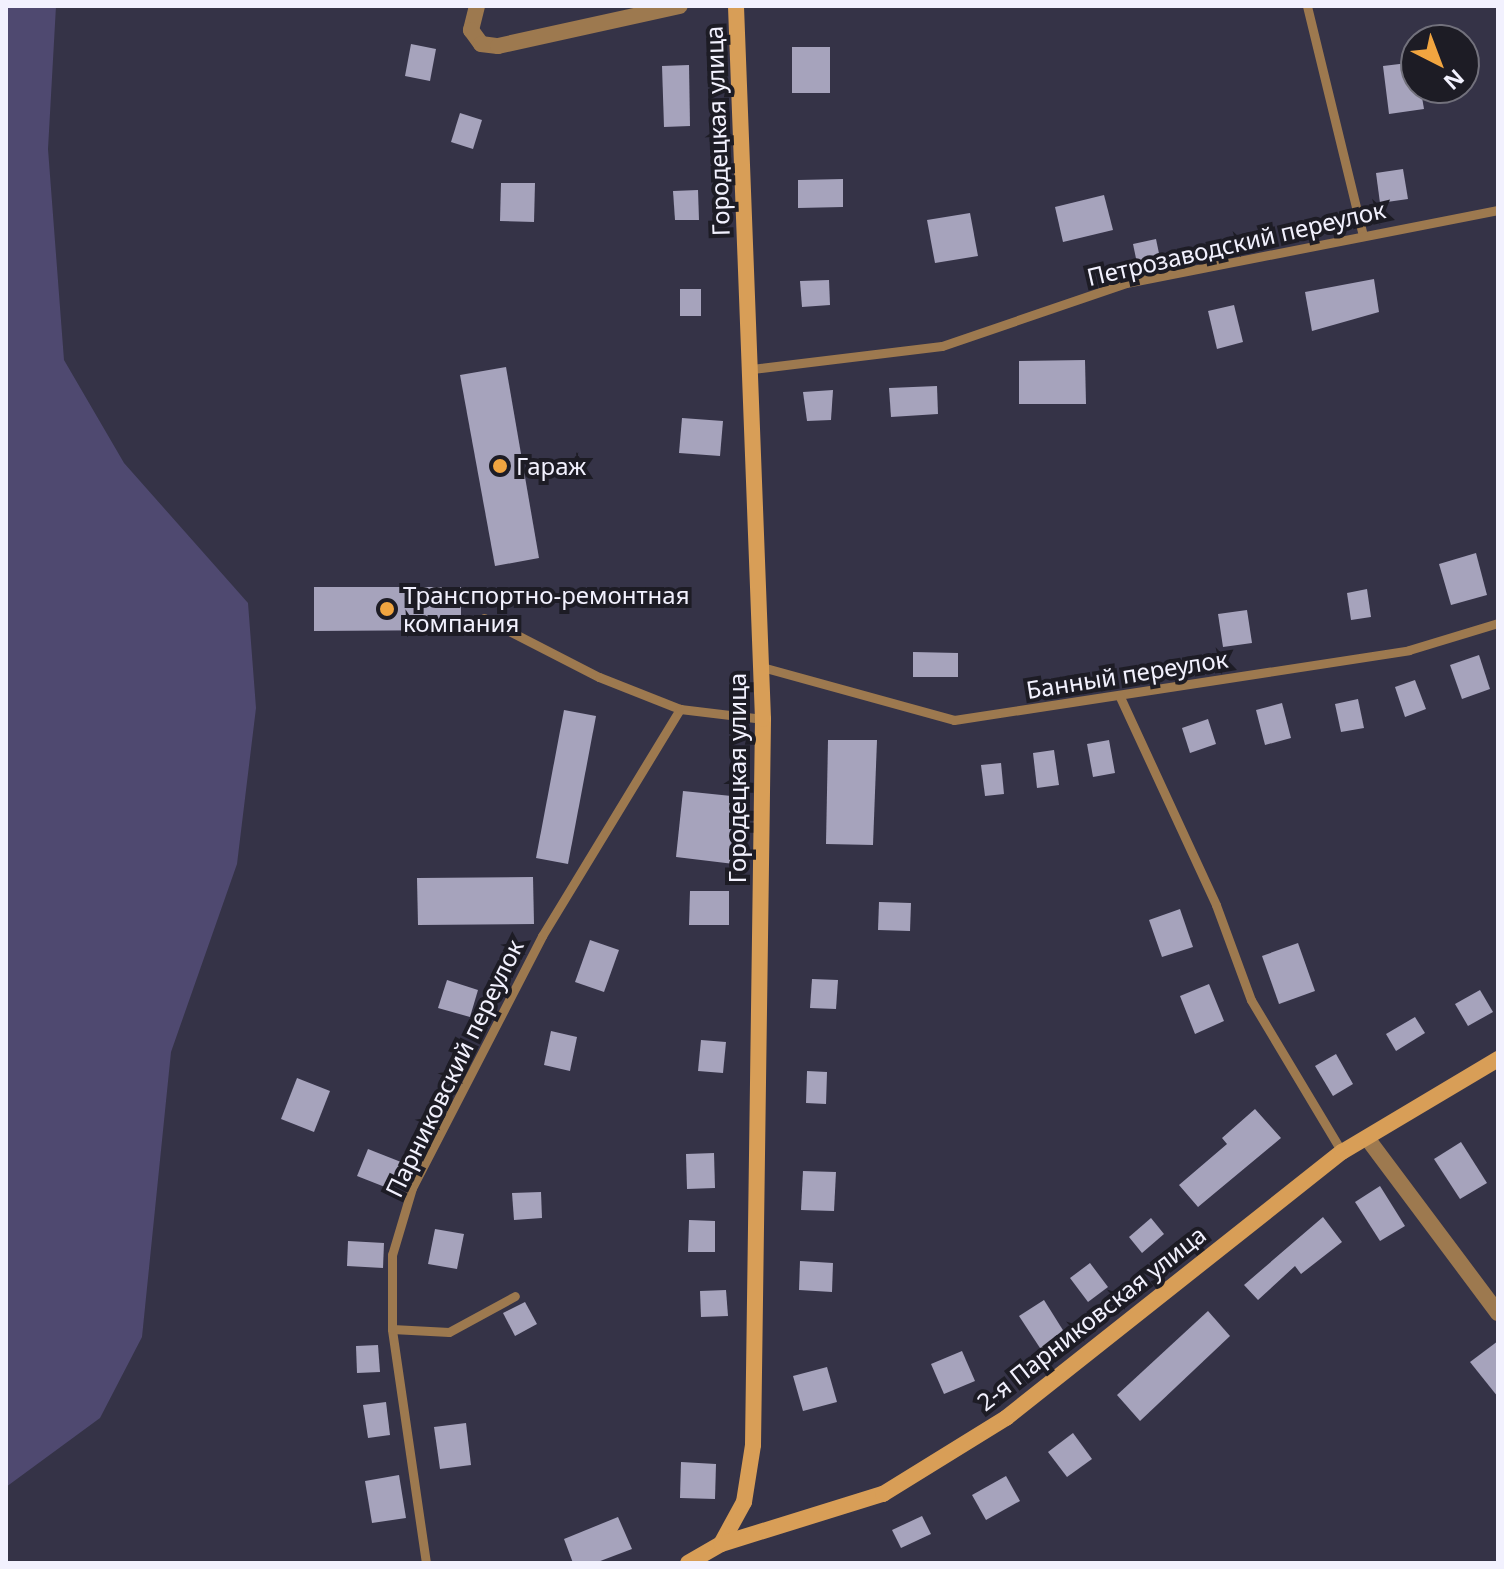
<!DOCTYPE html>
<meta charset="utf-8">
<style>
body{margin:0}
#map{position:relative;width:1504px;height:1569px;overflow:hidden;background:#353347;font-family:"Noto Sans",sans-serif}
div>[style]{position:absolute}
.green>*{inset:0;background:#4f4970}
.building>*{inset:0;background:#a6a3bc}
.lane>*{height:9px;margin:-4.5px;padding:0 4.5px;transform-origin:4.5px;border-radius:4.5px;background:#9d794f}
.street>*{height:16px;margin:-8px;padding:0 8px;transform-origin:8px;border-radius:8px;background:#9d794f}
.secondary>*{height:16px;margin:-8px;padding:0 8px;transform-origin:8px;border-radius:8px;background:#d89e57}
.dots>*{width:22px;height:22px;translate:-50% -50%;box-sizing:border-box;border:4px solid #1d1c25;border-radius:50%}
span{translate:-50% -50%;white-space:nowrap;text-align:center;line-height:1.15;-webkit-text-stroke:8px #1d1c25;paint-order:stroke}
.street-label{font-size:24px;color:#f2f1fe}
.poi-label{font-size:24px;color:#f2f1fe}
.left{translate:0 -50%;text-align:left}
.frame{position:absolute;inset:0;border:8px solid #f2f1fe;pointer-events:none}
.north{position:absolute;left:1400px;top:24px;width:80px;height:80px;box-sizing:border-box;background:#1d1c25;border:2px solid #72717c;border-radius:50%;rotate:138deg;font-size:22px;font-weight:700;line-height:32px;text-align:center;color:#f2f1fe}
.north::after{content:'';display:block;margin:auto;width:28px;height:36px;background:#f1a540;clip-path:polygon(50% 0,100% 100%,50% 72%,0 100%)}
</style>
<div id="map">
<div class="green">
<i style="clip-path:polygon(6px 6px,56px 6px,48px 149px,64px 360px,124px 463px,248px 603px,256px 708px,237px 864px,171px 1052px,142px 1337px,100px 1418px,6px 1487px)"></i>
</div>
<div class="building">
<i style="clip-path:polygon(411px 44px,436px 49px,430px 81px,405px 76px)"></i>
<i style="clip-path:polygon(792px 47px,830px 47px,830px 93px,792px 93px)"></i>
<i style="clip-path:polygon(1416px 62px,1424px 109px,1389px 114px,1383px 66px)"></i>
<i style="clip-path:polygon(689px 65px,690px 126px,664px 127px,662px 66px)"></i>
<i style="clip-path:polygon(460px 113px,482px 120px,473px 149px,451px 142px)"></i>
<i style="clip-path:polygon(1403px 169px,1408px 199px,1380px 203px,1376px 173px)"></i>
<i style="clip-path:polygon(843px 179px,843px 207px,798px 208px,798px 180px)"></i>
<i style="clip-path:polygon(501px 183px,535px 183px,534px 222px,500px 221px)"></i>
<i style="clip-path:polygon(698px 190px,699px 220px,675px 220px,673px 191px)"></i>
<i style="clip-path:polygon(1104px 195px,1113px 230px,1063px 242px,1055px 207px)"></i>
<i style="clip-path:polygon(970px 213px,978px 256px,935px 263px,927px 220px)"></i>
<i style="clip-path:polygon(1156px 239px,1161px 263px,1138px 268px,1133px 244px)"></i>
<i style="clip-path:polygon(1374px 279px,1379px 312px,1312px 331px,1305px 292px)"></i>
<i style="clip-path:polygon(829px 280px,830px 305px,802px 307px,800px 281px)"></i>
<i style="clip-path:polygon(680px 289px,701px 289px,701px 316px,680px 316px)"></i>
<i style="clip-path:polygon(1234px 305px,1243px 342px,1217px 349px,1208px 311px)"></i>
<i style="clip-path:polygon(1085px 360px,1086px 404px,1019px 404px,1019px 361px)"></i>
<i style="clip-path:polygon(506px 367px,539px 558px,495px 566px,460px 375px)"></i>
<i style="clip-path:polygon(937px 386px,938px 414px,891px 417px,889px 388px)"></i>
<i style="clip-path:polygon(833px 390px,831px 420px,807px 421px,803px 392px)"></i>
<i style="clip-path:polygon(682px 418px,723px 421px,720px 456px,679px 453px)"></i>
<i style="clip-path:polygon(1476px 553px,1487px 595px,1451px 605px,1439px 564px)"></i>
<i style="clip-path:polygon(314px 587px,461px 587px,461px 630px,314px 631px)"></i>
<i style="clip-path:polygon(1367px 589px,1371px 617px,1351px 620px,1347px 593px)"></i>
<i style="clip-path:polygon(1247px 610px,1252px 643px,1223px 647px,1218px 614px)"></i>
<i style="clip-path:polygon(913px 652px,958px 653px,958px 677px,913px 677px)"></i>
<i style="clip-path:polygon(1479px 655px,1490px 689px,1462px 699px,1450px 665px)"></i>
<i style="clip-path:polygon(1415px 680px,1426px 709px,1405px 717px,1395px 687px)"></i>
<i style="clip-path:polygon(1358px 699px,1364px 728px,1341px 732px,1335px 704px)"></i>
<i style="clip-path:polygon(1282px 703px,1291px 738px,1265px 745px,1256px 710px)"></i>
<i style="clip-path:polygon(564px 710px,596px 716px,568px 864px,536px 858px)"></i>
<i style="clip-path:polygon(1208px 719px,1216px 744px,1190px 753px,1182px 728px)"></i>
<i style="clip-path:polygon(828px 740px,877px 740px,873px 845px,826px 844px)"></i>
<i style="clip-path:polygon(1109px 740px,1115px 773px,1093px 777px,1087px 744px)"></i>
<i style="clip-path:polygon(1054px 750px,1059px 785px,1037px 788px,1033px 753px)"></i>
<i style="clip-path:polygon(1001px 763px,1004px 794px,985px 796px,981px 765px)"></i>
<i style="clip-path:polygon(683px 791px,741px 797px,734px 864px,676px 857px)"></i>
<i style="clip-path:polygon(533px 877px,534px 924px,418px 925px,417px 878px)"></i>
<i style="clip-path:polygon(690px 891px,729px 891px,729px 925px,689px 925px)"></i>
<i style="clip-path:polygon(879px 902px,911px 903px,910px 931px,878px 930px)"></i>
<i style="clip-path:polygon(1180px 909px,1193px 947px,1162px 957px,1149px 920px)"></i>
<i style="clip-path:polygon(590px 940px,619px 950px,604px 992px,575px 982px)"></i>
<i style="clip-path:polygon(1298px 943px,1315px 991px,1279px 1004px,1262px 956px)"></i>
<i style="clip-path:polygon(812px 979px,838px 980px,836px 1009px,810px 1008px)"></i>
<i style="clip-path:polygon(447px 980px,478px 990px,470px 1017px,438px 1008px)"></i>
<i style="clip-path:polygon(1209px 984px,1224px 1021px,1195px 1034px,1180px 996px)"></i>
<i style="clip-path:polygon(1480px 990px,1493px 1012px,1468px 1026px,1455px 1004px)"></i>
<i style="clip-path:polygon(1415px 1017px,1425px 1033px,1396px 1051px,1386px 1034px)"></i>
<i style="clip-path:polygon(551px 1031px,577px 1037px,570px 1071px,544px 1065px)"></i>
<i style="clip-path:polygon(701px 1040px,726px 1042px,723px 1073px,698px 1071px)"></i>
<i style="clip-path:polygon(1336px 1054px,1353px 1084px,1333px 1096px,1315px 1066px)"></i>
<i style="clip-path:polygon(807px 1071px,827px 1072px,826px 1104px,806px 1103px)"></i>
<i style="clip-path:polygon(297px 1078px,330px 1091px,314px 1132px,281px 1119px)"></i>
<i style="clip-path:polygon(1255px 1109px,1281px 1138px,1198px 1207px,1179px 1185px,1227px 1144px,1222px 1138px)"></i>
<i style="clip-path:polygon(1461px 1142px,1487px 1183px,1460px 1199px,1434px 1159px)"></i>
<i style="clip-path:polygon(368px 1149px,401px 1162px,390px 1189px,357px 1176px)"></i>
<i style="clip-path:polygon(714px 1153px,715px 1188px,687px 1189px,686px 1154px)"></i>
<i style="clip-path:polygon(803px 1171px,836px 1172px,834px 1211px,801px 1210px)"></i>
<i style="clip-path:polygon(1380px 1186px,1405px 1226px,1380px 1241px,1355px 1202px)"></i>
<i style="clip-path:polygon(541px 1192px,542px 1218px,514px 1220px,512px 1193px)"></i>
<i style="clip-path:polygon(1323px 1217px,1342px 1242px,1301px 1274px,1295px 1266px,1258px 1300px,1244px 1285px)"></i>
<i style="clip-path:polygon(1151px 1218px,1164px 1234px,1142px 1253px,1129px 1237px)"></i>
<i style="clip-path:polygon(689px 1220px,715px 1221px,715px 1252px,688px 1252px)"></i>
<i style="clip-path:polygon(435px 1229px,464px 1234px,457px 1269px,428px 1264px)"></i>
<i style="clip-path:polygon(348px 1241px,384px 1243px,383px 1268px,347px 1266px)"></i>
<i style="clip-path:polygon(800px 1261px,833px 1263px,832px 1292px,799px 1290px)"></i>
<i style="clip-path:polygon(1090px 1263px,1108px 1287px,1088px 1302px,1070px 1278px)"></i>
<i style="clip-path:polygon(726px 1290px,728px 1316px,701px 1317px,700px 1291px)"></i>
<i style="clip-path:polygon(1044px 1300px,1066px 1335px,1042px 1351px,1019px 1316px)"></i>
<i style="clip-path:polygon(525px 1302px,537px 1324px,515px 1336px,503px 1313px)"></i>
<i style="clip-path:polygon(1208px 1311px,1230px 1336px,1140px 1421px,1117px 1395px)"></i>
<i style="clip-path:polygon(1498px 1341px,1498px 1397px,1470px 1362px)"></i>
<i style="clip-path:polygon(378px 1345px,380px 1372px,357px 1373px,356px 1346px)"></i>
<i style="clip-path:polygon(962px 1351px,975px 1381px,944px 1394px,931px 1364px)"></i>
<i style="clip-path:polygon(827px 1367px,837px 1402px,803px 1411px,793px 1376px)"></i>
<i style="clip-path:polygon(386px 1402px,390px 1435px,368px 1438px,363px 1405px)"></i>
<i style="clip-path:polygon(466px 1423px,471px 1465px,440px 1469px,434px 1427px)"></i>
<i style="clip-path:polygon(1073px 1433px,1092px 1459px,1067px 1477px,1048px 1452px)"></i>
<i style="clip-path:polygon(681px 1462px,716px 1464px,715px 1499px,680px 1498px)"></i>
<i style="clip-path:polygon(399px 1475px,406px 1518px,372px 1523px,365px 1481px)"></i>
<i style="clip-path:polygon(1006px 1476px,1020px 1501px,986px 1520px,972px 1495px)"></i>
<i style="clip-path:polygon(922px 1516px,931px 1534px,901px 1548px,892px 1530px)"></i>
<i style="clip-path:polygon(618px 1517px,632px 1549px,595px 1563px,573px 1563px,564px 1539px)"></i>
</div>
<div class="lane">
<i style="left:1307px;top:6px;width:233px;rotate:76.3deg"></i>
<i style="left:752px;top:369px;width:191px;rotate:-6.9deg"></i>
<i style="left:942px;top:346px;width:194px;rotate:-18.9deg"></i>
<i style="left:1126px;top:283px;width:379px;rotate:-11.1deg"></i>
<i style="left:484px;top:618px;width:129px;rotate:27.2deg"></i>
<i style="left:599px;top:677px;width:87px;rotate:21.6deg"></i>
<i style="left:762px;top:667px;width:199px;rotate:15.4deg"></i>
<i style="left:954px;top:720px;width:460px;rotate:-8.7deg"></i>
<i style="left:1409px;top:650px;width:93px;rotate:-16.9deg"></i>
<i style="left:1120px;top:697px;width:229px;rotate:65.2deg"></i>
<i style="left:1216px;top:905px;width:101px;rotate:69.8deg"></i>
<i style="left:1251px;top:1000px;width:177px;rotate:59.1deg"></i>
<i style="left:392px;top:1329px;width:57px;rotate:3deg"></i>
<i style="left:449px;top:1332px;width:75px;rotate:-28.6deg"></i>
<i style="left:426px;top:1563px;width:236px;rotate:-98.3deg"></i>
<i style="left:392px;top:1329px;width:74px;rotate:-90deg"></i>
<i style="left:392px;top:1255px;width:70px;rotate:-73.4deg"></i>
<i style="left:412px;top:1188px;width:284px;rotate:-62.7deg"></i>
<i style="left:542px;top:936px;width:266px;rotate:-58.7deg"></i>
<i style="left:680px;top:709px;width:84px;rotate:6.9deg"></i>
</div>
<div class="street">
<i style="left:477px;top:6px;width:25px;rotate:104deg"></i>
<i style="left:471px;top:30px;width:17px;rotate:54deg"></i>
<i style="left:481px;top:44px;width:17px;rotate:7deg"></i>
<i style="left:498px;top:46px;width:186px;rotate:-12.4deg"></i>
<i style="left:1367px;top:1138px;width:219px;rotate:53.2deg"></i>
</div>
<div class="secondary">
<i style="left:721px;top:1544px;width:48px;rotate:-61.3deg"></i>
<i style="left:744px;top:1502px;width:58px;rotate:-81deg"></i>
<i style="left:753px;top:1445px;width:726px;rotate:-89.21deg"></i>
<i style="left:763px;top:719px;width:714px;rotate:-92.17deg"></i>
<i style="left:688px;top:1563px;width:38px;rotate:-30deg"></i>
<i style="left:721px;top:1544px;width:170px;rotate:-17.2deg"></i>
<i style="left:883px;top:1494px;width:145px;rotate:-31.7deg"></i>
<i style="left:1006px;top:1418px;width:429px;rotate:-38.4deg"></i>
<i style="left:1342px;top:1152px;width:182px;rotate:-30.8deg"></i>
</div>
<div class="dots">
<i style="left:500px;top:466px;background:#f1a540"></i>
<i style="left:387px;top:609px;background:#f1a540"></i>
</div>
<div class="street-label">
<span style="left:717px;top:131px;rotate:-92deg">Городецкая улица</span>
<span style="left:1236px;top:243px;rotate:-13deg">Петрозаводский переулок</span>
<span style="left:1127px;top:674px;rotate:-9deg">Банный переулок</span>
<span style="left:737px;top:778px;rotate:-90deg">Городецкая улица</span>
<span style="left:454px;top:1068px;rotate:-64deg">Парниковский переулок</span>
<span style="left:1091px;top:1318px;rotate:-38deg">2-я Парниковская улица</span>
</div>
<div class="poi-label">
<span class="left" style="left:516px;top:466px">Гараж</span>
<span class="left" style="left:403px;top:609px">Транспортно-ремонтная<br>компания</span>
</div>
<div class="frame"></div>
<div class="north">N</div>
</div>
